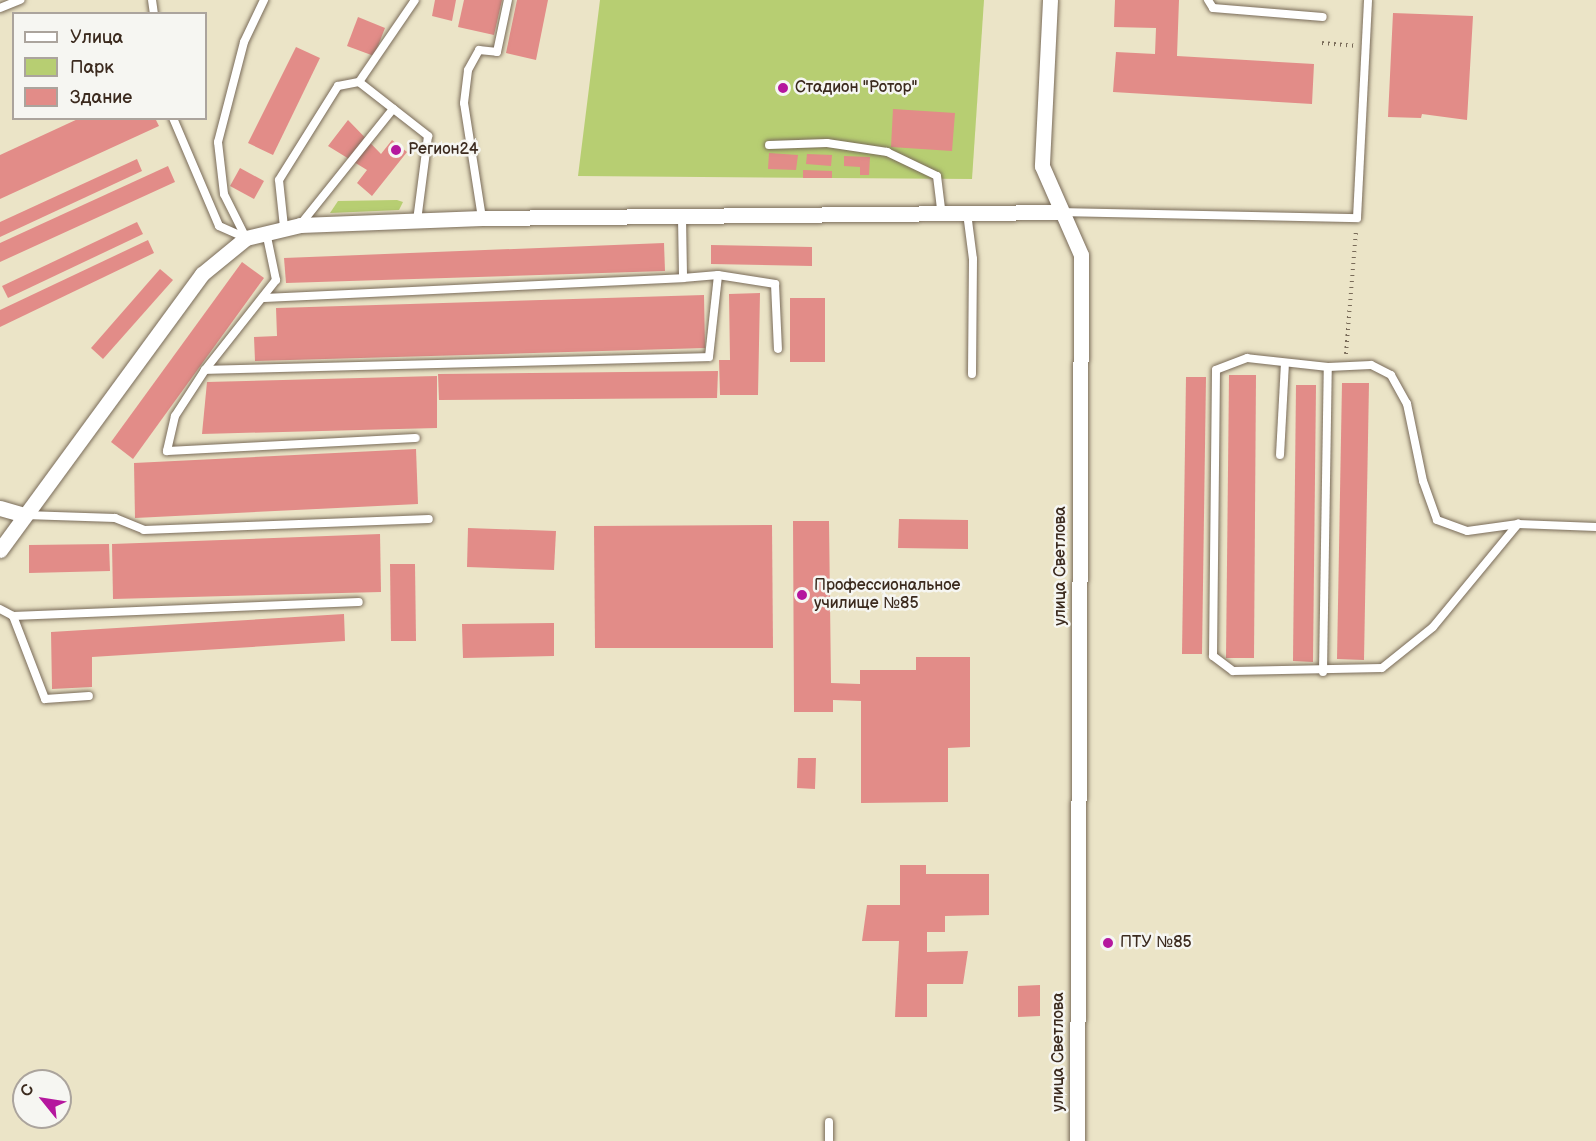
<!DOCTYPE html>
<meta charset="utf-8">
<style>
body{margin:0}
#map{position:relative;width:1596px;height:1141px;overflow:hidden;background:#ebe4c7;font-family:"Balsamiq Sans",sans-serif}
div>[style]{position:absolute}
.green>*{inset:0;background:#b7ce72}
.building>*{inset:0;background:#e28c88}
.path>*{height:4px;margin-top:-2px;transform-origin:0;background:repeating-linear-gradient(90deg,#796b59 0 1.5px,transparent 0 6px)}
.roads{filter:drop-shadow(0 0 2px #796b59) drop-shadow(0 0 2px #796b59)}
.lane>*{height:8px;margin:-4px;padding:0 4px;transform-origin:4px;border-radius:4px;background:#fff}
.street>*{height:15px;margin:-7.5px;padding:0 7.5px;transform-origin:7.5px;border-radius:7.5px;background:#fff}
.dots>*{width:16px;height:16px;translate:-50% -50%;box-sizing:border-box;border:3px solid #f6f6f2;border-radius:50%}
span{translate:-50% -50%;white-space:nowrap;text-align:center;line-height:1.15;-webkit-text-stroke:5px #f6f6f2;paint-order:stroke}
.poi-label{font-size:16px;color:#3b2a1e}
.left{translate:0 -50%;text-align:left}
.street-label{font-size:16px;color:#3b2a1e}
.legend{position:absolute;left:12px;top:12px;width:195px;height:108px;box-sizing:border-box;background:#f6f6f2;border:2px solid #aba49d;margin:0;padding:8px 10px;list-style:none;font-size:18px;color:#3b2a1e}
.legend li{display:flex;align-items:center;gap:12px;height:30px}
.legend b{width:30px;border:2px solid #aba49d}
.north{position:absolute;left:12px;top:1069px;width:60px;height:60px;box-sizing:border-box;background:#f6f6f2;border:2px solid #aba49d;border-radius:50%;rotate:300deg;font-size:16px;font-weight:700;line-height:24px;text-align:center;color:#3b2a1e}
.north::after{content:'';display:block;margin:auto;width:21px;height:27px;background:#b5179e;clip-path:polygon(50% 0,100% 100%,50% 72%,0 100%)}
</style>
<div id="map">
<div class="green">
<i style="clip-path:polygon(600px 0,984px 0,972px 179px,578px 176px)"></i>
<i style="clip-path:polygon(397px 200px,403px 202px,399px 210px,330px 213px,338px 201px)"></i>
</div>
<div class="building">
<i style="clip-path:polygon(435px 0,456px 0,452px 21px,432px 16px)"></i>
<i style="clip-path:polygon(464px 0,502px 0,494px 35px,458px 27px)"></i>
<i style="clip-path:polygon(517px 0,548px 0,536px 60px,506px 53px)"></i>
<i style="clip-path:polygon(1115px 0,1179px 0,1177px 56px,1314px 64px,1312px 104px,1113px 92px,1116px 52px,1155px 54px,1156px 28px,1114px 27px)"></i>
<i style="clip-path:polygon(1393px 13px,1473px 16px,1467px 120px,1422px 114px,1421px 118px,1388px 117px)"></i>
<i style="clip-path:polygon(358px 17px,385px 28px,374px 56px,347px 46px)"></i>
<i style="clip-path:polygon(296px 47px,320px 58px,273px 155px,248px 143px)"></i>
<i style="clip-path:polygon(893px 109px,955px 113px,952px 151px,891px 147px)"></i>
<i style="clip-path:polygon(80px 118px,155px 118px,159px 126px,0 199px,0 155px)"></i>
<i style="clip-path:polygon(348px 120px,381px 154px,392px 140px,407px 152px,372px 196px,357px 183px,367px 170px,328px 146px)"></i>
<i style="clip-path:polygon(769px 153px,798px 155px,796px 170px,768px 169px)"></i>
<i style="clip-path:polygon(807px 154px,832px 155px,831px 166px,806px 164px)"></i>
<i style="clip-path:polygon(844px 156px,870px 157px,869px 175px,860px 175px,860px 167px,844px 166px)"></i>
<i style="clip-path:polygon(137px 159px,142px 171px,0 237px,0 222px)"></i>
<i style="clip-path:polygon(168px 166px,175px 182px,0 262px,0 243px)"></i>
<i style="clip-path:polygon(240px 168px,264px 181px,254px 199px,230px 186px)"></i>
<i style="clip-path:polygon(803px 170px,832px 171px,832px 178px,803px 178px)"></i>
<i style="clip-path:polygon(137px 222px,143px 234px,8px 298px,2px 286px)"></i>
<i style="clip-path:polygon(148px 240px,154px 253px,0 327px,0 310px)"></i>
<i style="clip-path:polygon(664px 243px,665px 271px,286px 283px,284px 258px)"></i>
<i style="clip-path:polygon(711px 245px,812px 247px,812px 266px,711px 264px)"></i>
<i style="clip-path:polygon(242px 262px,264px 278px,133px 459px,111px 442px)"></i>
<i style="clip-path:polygon(160px 269px,173px 280px,103px 359px,91px 348px)"></i>
<i style="clip-path:polygon(760px 293px,758px 395px,720px 395px,719px 360px,730px 360px,729px 294px)"></i>
<i style="clip-path:polygon(704px 295px,705px 348px,255px 361px,254px 337px,277px 336px,276px 308px)"></i>
<i style="clip-path:polygon(790px 298px,825px 298px,825px 362px,790px 362px)"></i>
<i style="clip-path:polygon(718px 371px,717px 398px,439px 400px,438px 374px)"></i>
<i style="clip-path:polygon(1229px 375px,1256px 375px,1254px 658px,1226px 658px)"></i>
<i style="clip-path:polygon(437px 376px,437px 428px,202px 434px,207px 382px)"></i>
<i style="clip-path:polygon(1186px 377px,1206px 377px,1202px 654px,1182px 654px)"></i>
<i style="clip-path:polygon(1342px 383px,1369px 383px,1364px 660px,1337px 659px)"></i>
<i style="clip-path:polygon(1296px 385px,1316px 385px,1313px 662px,1293px 661px)"></i>
<i style="clip-path:polygon(416px 449px,418px 504px,135px 518px,134px 463px)"></i>
<i style="clip-path:polygon(899px 519px,968px 520px,968px 549px,898px 548px)"></i>
<i style="clip-path:polygon(793px 521px,829px 521px,831px 683px,860px 684px,860px 670px,916px 670px,916px 657px,970px 657px,970px 747px,948px 748px,948px 802px,861px 803px,861px 701px,833px 700px,833px 712px,794px 712px)"></i>
<i style="clip-path:polygon(772px 525px,773px 648px,595px 648px,594px 526px)"></i>
<i style="clip-path:polygon(468px 528px,556px 531px,554px 570px,467px 567px)"></i>
<i style="clip-path:polygon(380px 534px,381px 592px,113px 599px,112px 544px)"></i>
<i style="clip-path:polygon(109px 544px,110px 571px,29px 573px,29px 545px)"></i>
<i style="clip-path:polygon(390px 564px,415px 564px,416px 641px,391px 641px)"></i>
<i style="clip-path:polygon(344px 614px,345px 641px,92px 657px,92px 687px,52px 689px,51px 632px)"></i>
<i style="clip-path:polygon(554px 623px,554px 656px,463px 658px,462px 624px)"></i>
<i style="clip-path:polygon(798px 758px,816px 758px,815px 789px,797px 788px)"></i>
<i style="clip-path:polygon(900px 865px,926px 865px,926px 874px,989px 874px,989px 915px,945px 916px,945px 932px,927px 932px,927px 952px,968px 951px,963px 984px,927px 984px,927px 1017px,895px 1017px,899px 941px,862px 941px,867px 905px,900px 905px)"></i>
<i style="clip-path:polygon(1040px 985px,1040px 1016px,1018px 1017px,1018px 986px)"></i>
</div>
<div class="path">
<i style="left:1322px;top:43px;width:32px;rotate:5deg"></i>
<i style="left:1346px;top:354px;width:124px;rotate:-85.4deg"></i>
</div>
<div class="roads">
<div class="lane">
<i style="left:152px;top:0;width:14px;rotate:82deg"></i>
<i style="left:1208px;top:0;width:9px;rotate:58deg"></i>
<i style="left:1213px;top:8px;width:110px;rotate:4.7deg"></i>
<i style="left:0;top:8px;width:22px;rotate:-22deg"></i>
<i style="left:359px;top:82px;width:88px;rotate:38deg"></i>
<i style="left:428px;top:136px;width:86px;rotate:97.4deg"></i>
<i style="left:173px;top:118px;width:117px;rotate:66.9deg"></i>
<i style="left:219px;top:226px;width:30px;rotate:24deg"></i>
<i style="left:769px;top:145px;width:58px;rotate:-2deg"></i>
<i style="left:827px;top:143px;width:61px;rotate:8.5deg"></i>
<i style="left:887px;top:152px;width:55px;rotate:25.6deg"></i>
<i style="left:937px;top:176px;width:35px;rotate:83deg"></i>
<i style="left:1062px;top:212px;width:295px;rotate:1.2deg"></i>
<i style="left:1357px;top:218px;width:218px;rotate:-87.1deg"></i>
<i style="left:967px;top:213px;width:46px;rotate:82.6deg"></i>
<i style="left:973px;top:259px;width:115px;rotate:90.5deg"></i>
<i style="left:482px;top:218px;width:116px;rotate:-98.9deg"></i>
<i style="left:464px;top:103px;width:33px;rotate:-83deg"></i>
<i style="left:468px;top:70px;width:23px;rotate:-61deg"></i>
<i style="left:479px;top:50px;width:18px;rotate:6deg"></i>
<i style="left:497px;top:52px;width:53px;rotate:-78.1deg"></i>
<i style="left:682px;top:218px;width:60px;rotate:89deg"></i>
<i style="left:683px;top:278px;width:35px;rotate:-5deg"></i>
<i style="left:718px;top:275px;width:58px;rotate:9deg"></i>
<i style="left:775px;top:284px;width:65px;rotate:87.4deg"></i>
<i style="left:300px;top:225px;width:149px;rotate:-51.3deg"></i>
<i style="left:284px;top:227px;width:47px;rotate:-96.1deg"></i>
<i style="left:279px;top:180px;width:111px;rotate:-57.9deg"></i>
<i style="left:338px;top:86px;width:21px;rotate:-11deg"></i>
<i style="left:359px;top:82px;width:99px;rotate:-55.7deg"></i>
<i style="left:266px;top:232px;width:49px;rotate:78.2deg"></i>
<i style="left:276px;top:280px;width:115px;rotate:128.3deg"></i>
<i style="left:205px;top:370px;width:504px;rotate:-1.48deg"></i>
<i style="left:709px;top:357px;width:82px;rotate:-83.7deg"></i>
<i style="left:246px;top:238px;width:49px;rotate:-116.6deg"></i>
<i style="left:224px;top:194px;width:52px;rotate:-96.6deg"></i>
<i style="left:218px;top:142px;width:103px;rotate:-75.4deg"></i>
<i style="left:244px;top:42px;width:47px;rotate:-64.5deg"></i>
<i style="left:263px;top:298px;width:420px;rotate:-2.7deg"></i>
<i style="left:205px;top:370px;width:55px;rotate:123.1deg"></i>
<i style="left:175px;top:416px;width:36px;rotate:103deg"></i>
<i style="left:167px;top:451px;width:249px;rotate:-3deg"></i>
<i style="left:1280px;top:455px;width:92px;rotate:-86.9deg"></i>
<i style="left:25px;top:515px;width:90px;rotate:1.9deg"></i>
<i style="left:115px;top:518px;width:31px;rotate:22deg"></i>
<i style="left:144px;top:530px;width:285px;rotate:-2.2deg"></i>
<i style="left:1518px;top:524px;width:51px;rotate:172.2deg"></i>
<i style="left:1467px;top:531px;width:32px;rotate:-160deg"></i>
<i style="left:1437px;top:520px;width:41px;rotate:-109.7deg"></i>
<i style="left:1423px;top:481px;width:79px;rotate:-101.7deg"></i>
<i style="left:1407px;top:404px;width:33px;rotate:-119deg"></i>
<i style="left:1391px;top:375px;width:22px;rotate:-153deg"></i>
<i style="left:1371px;top:365px;width:43px;rotate:177.3deg"></i>
<i style="left:1328px;top:367px;width:81px;rotate:-173.7deg"></i>
<i style="left:1247px;top:358px;width:33px;rotate:159deg"></i>
<i style="left:1216px;top:370px;width:286px;rotate:90.6deg"></i>
<i style="left:1213px;top:656px;width:25px;rotate:37deg"></i>
<i style="left:1233px;top:671px;width:149px;rotate:-1.2deg"></i>
<i style="left:1382px;top:668px;width:65px;rotate:-38.8deg"></i>
<i style="left:1433px;top:627px;width:134px;rotate:-50.5deg"></i>
<i style="left:1518px;top:524px;width:78px;rotate:2.2deg"></i>
<i style="left:0;top:609px;width:15px;rotate:28deg"></i>
<i style="left:13px;top:616px;width:346px;rotate:-2.3deg"></i>
<i style="left:13px;top:616px;width:89px;rotate:68.9deg"></i>
<i style="left:45px;top:699px;width:44px;rotate:-3.9deg"></i>
<i style="left:1323px;top:672px;width:305px;rotate:-89.1deg"></i>
<i style="left:829px;top:1122px;width:19px;rotate:90deg"></i>
</div>
<div class="street">
<i style="left:1050px;top:0;width:166px;rotate:92.8deg"></i>
<i style="left:1042px;top:166px;width:97px;rotate:66.3deg"></i>
<i style="left:1081px;top:255px;width:886px;rotate:90.26deg"></i>
<i style="left:0;top:508px;width:25px;rotate:16deg"></i>
<i style="left:0;top:550px;width:342px;rotate:-53.8deg"></i>
<i style="left:202px;top:274px;width:57px;rotate:-39.3deg"></i>
<i style="left:246px;top:238px;width:56px;rotate:-13.5deg"></i>
<i style="left:300px;top:225px;width:182px;rotate:-2.2deg"></i>
<i style="left:482px;top:218px;width:578px;rotate:-0.59deg"></i>
</div>
</div>
<div class="dots">
<i style="left:783px;top:88px;background:#b5179e"></i>
<i style="left:396px;top:150px;background:#b5179e"></i>
<i style="left:802px;top:595px;background:#b5179e"></i>
<i style="left:1108px;top:943px;background:#b5179e"></i>
</div>
<div class="poi-label">
<span class="left" style="left:795px;top:88px">Стадион "Ротор"</span>
<span class="left" style="left:408px;top:150px">Регион24</span>
<span class="left" style="left:814px;top:595px">Профессиональное<br>училище №85</span>
<span class="left" style="left:1120px;top:943px">ПТУ №85</span>
</div>
<div class="street-label">
<span style="left:1061px;top:566px;rotate:-90deg">улица Светлова</span>
<span style="left:1059px;top:1052px;rotate:-90deg">улица Светлова</span>
</div>
<ul class="legend">
<li><b style="height:8px;background:#fff"></b>Улица</li>
<li><b style="height:16px;background:#b7ce72"></b>Парк</li>
<li><b style="height:16px;background:#e28c88"></b>Здание</li>
</ul>
<div class="north">С</div>
</div>
